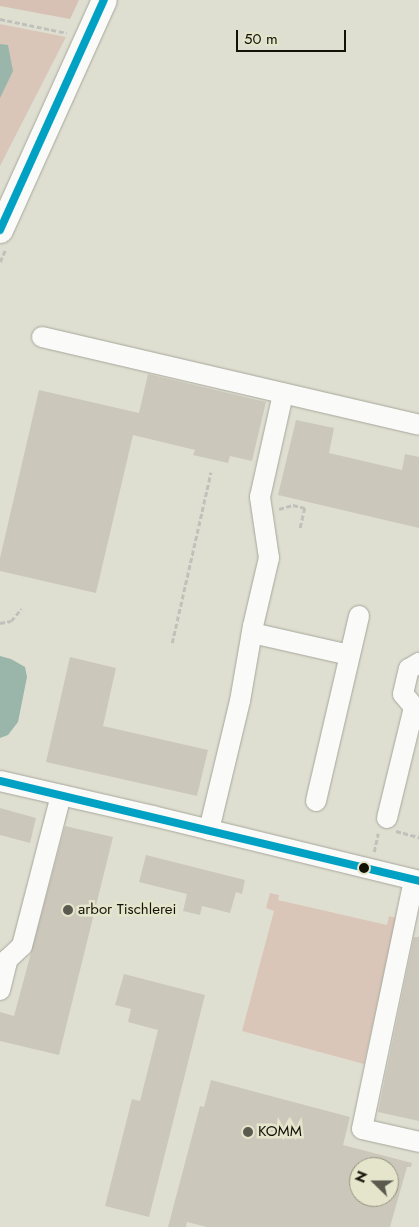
<!DOCTYPE html>
<style>
body{margin:0}
#map{position:relative;width:419px;height:1227px;overflow:hidden;background:#dfdfd1;font-family:Jost,sans-serif}
div>[style]{position:absolute}
.green>*{inset:0;background:#dac6b9}
.forest>*{inset:0;background:#d6c1b4}
.water>*{inset:0;background:#9ab6aa}
.building>*{inset:0;background:#ccc7bb}
.path>*{height:2.5px;margin-top:-1.25px;transform-origin:0;background:repeating-linear-gradient(90deg,#c1c1bc 0 5px,transparent 0 7.5px)}
.roads{filter:drop-shadow(0 0 1px #a6a69c) drop-shadow(0 0 1px #a6a69c)}
.minor>*{height:20px;margin:-10px;padding:0 10px;transform-origin:10px;border-radius:10px;background:#fafaf8}
.major>*{height:25px;margin:-12.5px;padding:0 12.5px;transform-origin:12.5px;border-radius:12.5px;background:#fafaf8}
.bus-1>*{height:8px;margin:-4px;padding:0 4px;transform-origin:4px;border-radius:4px;background:#01a1c4}
.dots>*{width:14px;height:14px;translate:-50% -50%;box-sizing:border-box;border:2px solid #e5e5cb;border-radius:50%}
span{translate:-50% -50%;white-space:nowrap;text-align:center;line-height:1.15;-webkit-text-stroke:5px #e5e5cb;paint-order:stroke}
.poi-label{font-size:15px;color:#121209}
.left{translate:0 -50%;text-align:left}
.north{position:absolute;left:349px;top:1157px;width:50px;height:50px;box-sizing:border-box;background:#e5e5cb;border:1px solid #91917d;border-radius:50%;rotate:292deg;font-size:14px;font-weight:700;line-height:20px;text-align:center;color:#121209}
.north::after{content:'';display:block;margin:auto;width:18px;height:22px;background:#5a5a4f;clip-path:polygon(50% 0,100% 100%,50% 72%,0 100%)}
.scale{position:absolute;left:236px;top:30px;width:110px;height:22px;box-sizing:border-box;border:2px solid #121209;border-top:0;padding-left:6px;font-size:15px;line-height:18px;white-space:nowrap;color:#121209;-webkit-text-stroke:4px #e5e5cb;paint-order:stroke}
</style>
<div id="map">
<div class="green">
<i style="clip-path:polygon(0 24px,66px 37px,0 166px)"></i>
<i style="clip-path:polygon(270px 893px,279px 895px,278px 900px,387px 925px,389px 916px,396px 918px,364px 1064px,242px 1031px,274px 911px,266px 908px)"></i>
</div>
<div class="forest">
<i style="clip-path:polygon(0 0,79px 0,70px 19px,0 6px)"></i>
</div>
<div class="water">
<i style="clip-path:polygon(0 44px,8px 45px,13px 71px,0 98px)"></i>
<i style="clip-path:polygon(0 656px,11px 659px,25px 667px,27px 677px,18px 722px,8px 735px,0 738px)"></i>
</div>
<div class="building">
<i style="clip-path:polygon(148px 374px,266px 402px,252px 461px,230px 456px,228px 463px,193px 455px,195px 450px,133px 435px,96px 593px,0 571px,0 558px,39px 390px,139px 413px)"></i>
<i style="clip-path:polygon(296px 420px,334px 428px,329px 453px,402px 470px,405px 454px,419px 457px,419px 528px,278px 495px)"></i>
<i style="clip-path:polygon(70px 657px,116px 668px,103px 726px,208px 750px,197px 796px,46px 762px)"></i>
<i style="clip-path:polygon(0 808px,36px 818px,30px 843px,0 835px)"></i>
<i style="clip-path:polygon(65px 826px,113px 837px,59px 1055px,0 1041px,0 1012px,14px 1016px)"></i>
<i style="clip-path:polygon(146px 855px,245px 880px,242px 894px,236px 892px,230px 913px,202px 906px,200px 915px,183px 911px,187px 894px,139px 882px)"></i>
<i style="clip-path:polygon(414px 937px,419px 937px,419px 1121px,378px 1112px)"></i>
<i style="clip-path:polygon(124px 974px,205px 995px,149px 1217px,105px 1206px,132px 1099px,140px 1101px,158px 1030px,128px 1022px,131px 1009px,115px 1005px)"></i>
<i style="clip-path:polygon(evenodd,211px 1080px,350px 1117px,343px 1145px,412px 1163px,411px 1167px,407px 1167px,390px 1227px,207px 1227px,187px 1222px,186px 1227px,168px 1227px,200px 1106px,204px 1107px,211px 1080px,359px 1167px,389px 1167px,389px 1197px,359px 1197px,359px 1167px)"></i>
</div>
<div class="path">
<i style="left:0;top:19px;width:68px;rotate:11.8deg"></i>
<i style="left:0;top:262px;width:13px;rotate:-67deg"></i>
<i style="left:279px;top:509px;width:15px;rotate:-16deg"></i>
<i style="left:293px;top:505px;width:12px;rotate:14deg"></i>
<i style="left:305px;top:508px;width:22px;rotate:103deg"></i>
<i style="left:0;top:623px;width:11px;rotate:-10deg"></i>
<i style="left:11px;top:621px;width:16px;rotate:-50deg"></i>
<i style="left:172px;top:643px;width:175px;rotate:-77.2deg"></i>
<i style="left:396px;top:831px;width:24px;rotate:15deg"></i>
<i style="left:374px;top:852px;width:19px;rotate:-78deg"></i>
</div>
<div class="roads">
<div class="minor">
<i style="left:42px;top:337px;width:387px;rotate:13.1deg"></i>
<i style="left:252px;top:633px;width:100px;rotate:12.7deg"></i>
<i style="left:0;top:781px;width:157px;rotate:12.9deg"></i>
<i style="left:153px;top:816px;width:274px;rotate:13.7deg"></i>
<i style="left:316px;top:801px;width:190px;rotate:-76.9deg"></i>
<i style="left:387px;top:818px;width:114px;rotate:-76.3deg"></i>
<i style="left:414px;top:707px;width:17px;rotate:-130deg"></i>
<i style="left:403px;top:694px;width:26px;rotate:-77deg"></i>
<i style="left:409px;top:669px;width:12px;rotate:-31deg"></i>
<i style="left:209px;top:830px;width:133px;rotate:-76.5deg"></i>
<i style="left:240px;top:701px;width:76px;rotate:-80.2deg"></i>
<i style="left:253px;top:626px;width:70px;rotate:-76.8deg"></i>
<i style="left:269px;top:558px;width:62px;rotate:-98.4deg"></i>
<i style="left:260px;top:497px;width:106px;rotate:-77.4deg"></i>
<i style="left:414px;top:880px;width:254px;rotate:101.8deg"></i>
<i style="left:362px;top:1129px;width:58px;rotate:12.8deg"></i>
<i style="left:0;top:990px;width:32px;rotate:-76deg"></i>
<i style="left:8px;top:959px;width:19px;rotate:-43deg"></i>
<i style="left:22px;top:946px;width:156px;rotate:-75.5deg"></i>
</div>
<div class="major">
<i style="left:0;top:230px;width:252px;rotate:-65.7deg"></i>
</div>
</div>
<div class="bus-1">
<i style="left:0;top:230px;width:252px;rotate:-65.7deg"></i>
<i style="left:0;top:781px;width:431px;rotate:13.4deg"></i>
</div>
<div class="dots">
<i style="left:364px;top:868px;background:#121209"></i>
<i style="left:68px;top:910px;background:#5a5a4f"></i>
<i style="left:248px;top:1132px;background:#5a5a4f"></i>
</div>
<div class="poi-label">
<span class="left" style="left:78px;top:910px">arbor Tischlerei</span>
<span class="left" style="left:258px;top:1132px">KOMM</span>
</div>
<div class="north">N</div>
<div class="scale">50 m</div>
</div>
